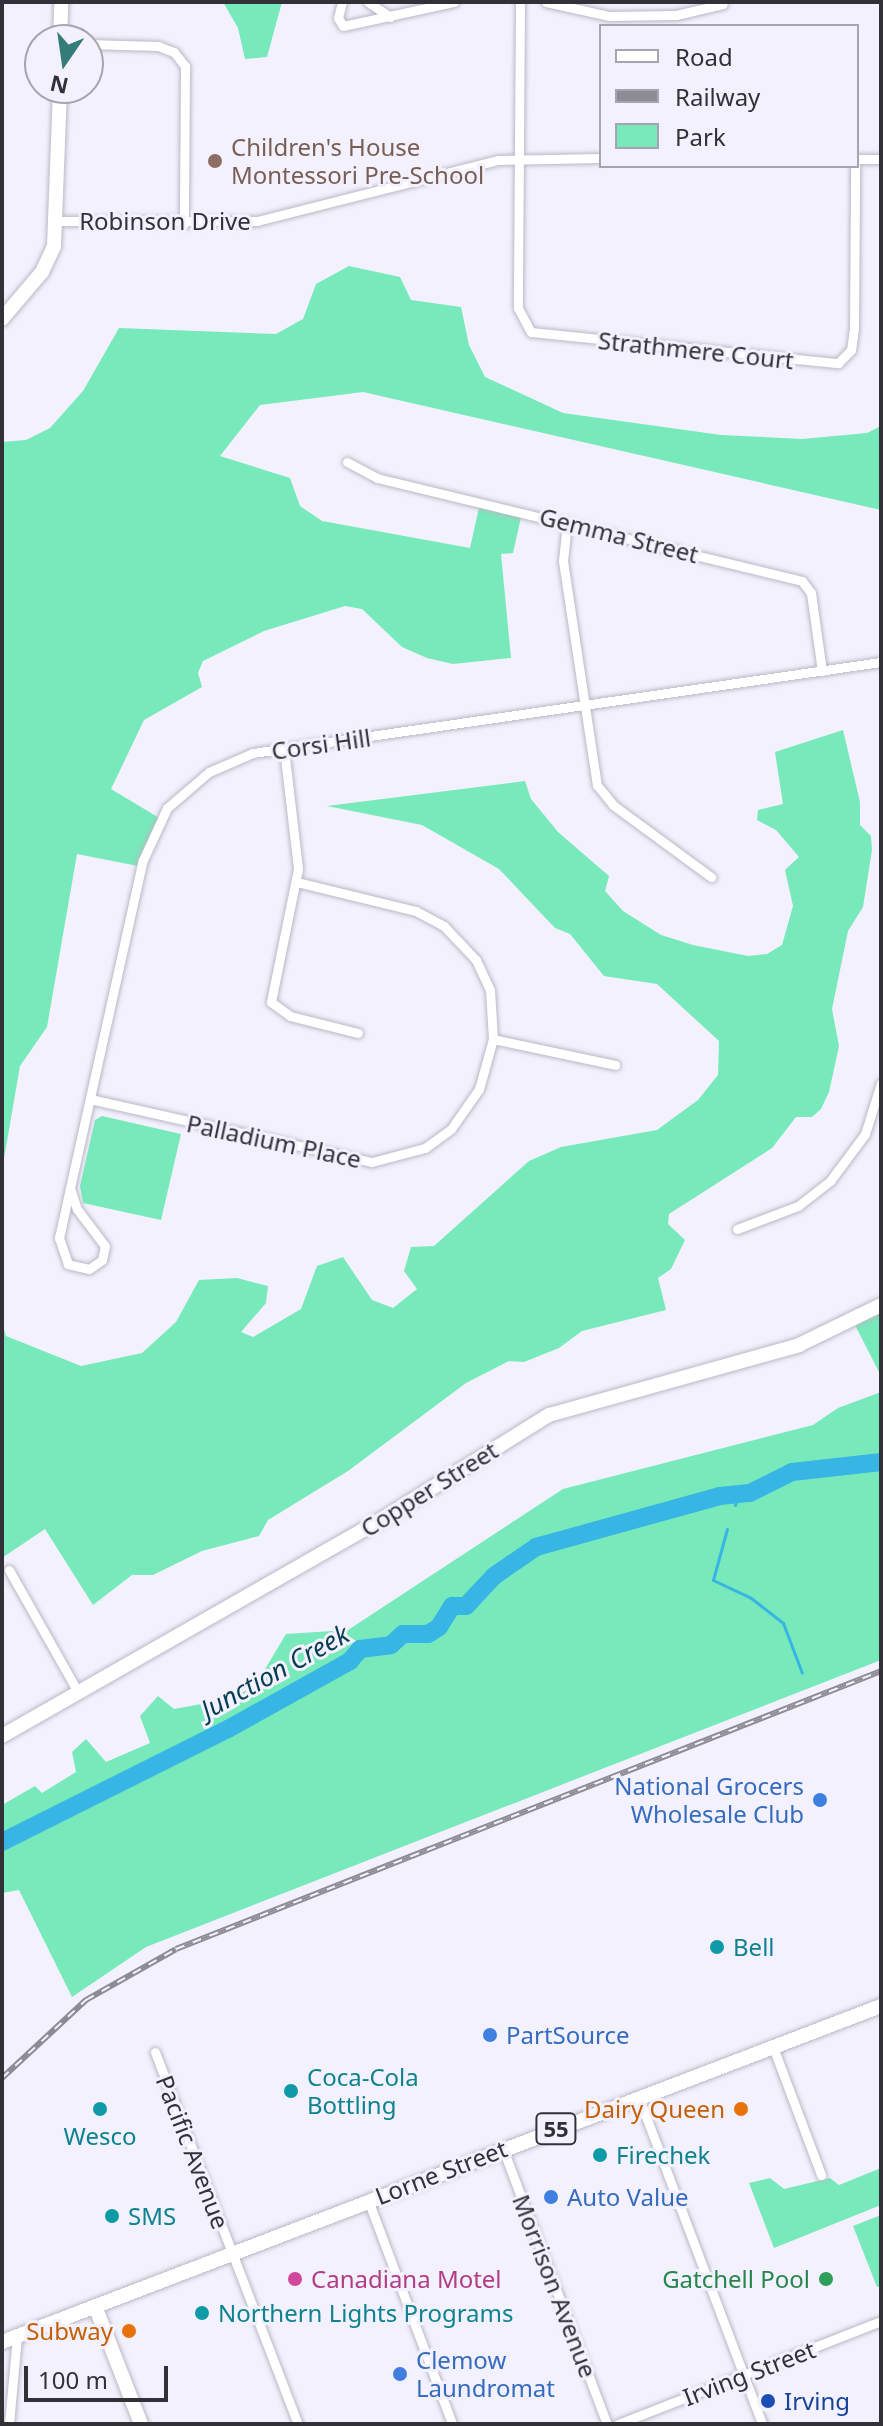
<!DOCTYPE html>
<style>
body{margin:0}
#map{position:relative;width:883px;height:2426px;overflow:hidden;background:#f3f1fd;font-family:"Noto Sans",sans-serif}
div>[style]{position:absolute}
.green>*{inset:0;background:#78e9ba}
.stream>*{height:3px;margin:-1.5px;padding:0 1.5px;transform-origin:1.5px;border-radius:1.5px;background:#37b5e4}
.river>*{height:18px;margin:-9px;padding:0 9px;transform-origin:9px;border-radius:9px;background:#37b5e4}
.roads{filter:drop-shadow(0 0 2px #bab8c6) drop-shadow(0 0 2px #bab8c6)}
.street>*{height:9px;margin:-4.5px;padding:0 4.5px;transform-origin:4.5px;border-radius:4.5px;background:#fff}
.secondary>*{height:14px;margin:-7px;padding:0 7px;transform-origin:7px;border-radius:7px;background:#fff}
.primary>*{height:14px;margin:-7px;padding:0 7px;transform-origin:7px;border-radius:7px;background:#fff}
.rail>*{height:6px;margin-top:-3px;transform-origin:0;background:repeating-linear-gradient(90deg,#f3f1fd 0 9px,#8d8b94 0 18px);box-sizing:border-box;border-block:2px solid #8d8b94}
.dots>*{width:22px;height:22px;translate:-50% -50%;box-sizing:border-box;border:4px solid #f3f1fd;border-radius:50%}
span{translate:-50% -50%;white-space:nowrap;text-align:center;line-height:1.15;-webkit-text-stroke:6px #f3f1fd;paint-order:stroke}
.shield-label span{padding:2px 6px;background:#f3f1fd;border:2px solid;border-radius:6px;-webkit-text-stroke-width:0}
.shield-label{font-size:22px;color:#323137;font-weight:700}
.education-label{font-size:24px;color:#785e54}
.left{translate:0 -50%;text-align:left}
.street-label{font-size:24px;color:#323137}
.shop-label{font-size:24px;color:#366cbe}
.right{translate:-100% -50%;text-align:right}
.culture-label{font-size:24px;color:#0d838f}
.food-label{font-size:24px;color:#c56008}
.hotel-label{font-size:24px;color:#b23c85}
.leisure-label{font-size:24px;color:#27864d}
.transit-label{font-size:24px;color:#164399}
.water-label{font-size:26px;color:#083e52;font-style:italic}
.frame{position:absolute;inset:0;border:4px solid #323137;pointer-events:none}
.legend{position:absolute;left:599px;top:24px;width:260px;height:144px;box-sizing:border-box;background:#f3f1fd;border:2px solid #a6a4ae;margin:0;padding:10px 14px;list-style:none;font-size:24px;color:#323137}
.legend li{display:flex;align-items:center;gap:16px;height:40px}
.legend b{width:40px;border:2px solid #a6a4ae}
.north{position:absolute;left:24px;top:24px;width:80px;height:80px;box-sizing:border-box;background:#f3f1fd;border:2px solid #a6a4ae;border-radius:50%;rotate:193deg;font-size:22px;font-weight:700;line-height:32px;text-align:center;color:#323137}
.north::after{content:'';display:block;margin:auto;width:28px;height:36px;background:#337c7a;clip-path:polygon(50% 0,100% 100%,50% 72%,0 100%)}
.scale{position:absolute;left:24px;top:2366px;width:144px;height:36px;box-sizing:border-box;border:4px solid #323137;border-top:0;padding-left:10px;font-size:24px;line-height:28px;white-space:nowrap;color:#323137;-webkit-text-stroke:6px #f3f1fd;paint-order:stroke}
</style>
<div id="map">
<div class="green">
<i style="clip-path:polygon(223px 2px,282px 2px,267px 57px,245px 59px,238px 28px)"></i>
<i style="clip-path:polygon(349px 266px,400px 277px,411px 300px,461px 307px,469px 345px,485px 377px,563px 413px,721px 435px,802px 439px,867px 433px,881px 426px,881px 510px,363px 392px,260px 405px,220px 456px,290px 478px,300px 506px,322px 521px,470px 548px,480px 503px,522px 513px,513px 553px,501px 554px,511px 658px,453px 664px,427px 658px,402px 647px,362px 609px,345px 606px,264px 631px,203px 661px,198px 673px,202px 687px,144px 720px,111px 789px,161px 819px,143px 867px,77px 854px,47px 1027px,20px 1066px,2px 1170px,2px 442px,26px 440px,50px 428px,83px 391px,119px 328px,276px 334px,303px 319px,316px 284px)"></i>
<i style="clip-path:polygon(843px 730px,860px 802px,860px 825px,871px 836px,872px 850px,863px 907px,848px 931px,832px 1009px,839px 1046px,829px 1092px,821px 1109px,812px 1117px,796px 1117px,772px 1148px,669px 1214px,668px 1224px,685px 1240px,671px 1269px,658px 1278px,666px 1310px,582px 1331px,559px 1348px,524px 1362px,509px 1361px,466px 1383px,348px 1471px,268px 1520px,259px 1536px,202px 1551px,153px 1575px,132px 1575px,93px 1605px,45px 1529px,2px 1558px,2px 1322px,6px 1336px,81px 1366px,142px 1353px,176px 1322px,199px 1280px,237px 1278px,268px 1286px,266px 1303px,241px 1332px,253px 1337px,301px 1309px,317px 1266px,343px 1257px,372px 1300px,393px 1308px,417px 1289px,404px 1271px,411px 1247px,434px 1246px,529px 1161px,561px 1147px,657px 1130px,698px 1100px,718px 1075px,719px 1041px,657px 984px,604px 976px,570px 934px,555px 928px,499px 869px,422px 825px,327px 806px,525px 781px,531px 799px,558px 832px,609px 876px,605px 891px,623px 911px,661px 935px,693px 945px,748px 956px,767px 954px,782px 945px,793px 906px,785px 870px,799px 857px,776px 830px,757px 820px,758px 810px,783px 804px,775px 752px)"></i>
<i style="clip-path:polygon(102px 1116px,181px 1134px,161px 1220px,83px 1203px,80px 1186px,95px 1120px)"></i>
<i style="clip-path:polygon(881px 1306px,881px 1376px,854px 1323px)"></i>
<i style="clip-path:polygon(881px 1392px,881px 1660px,146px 1947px,72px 1997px,19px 1890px,2px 1893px,2px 1805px,35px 1786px,42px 1793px,76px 1772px,72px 1752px,86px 1739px,106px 1762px,150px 1743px,140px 1716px,158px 1696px,174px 1709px,229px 1699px,255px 1686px,286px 1634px,348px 1630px,563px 1489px,813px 1425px,838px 1408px)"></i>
<i style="clip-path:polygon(881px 2168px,881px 2205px,774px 2248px,749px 2183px,770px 2178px,784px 2189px,830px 2178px,839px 2185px)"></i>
<i style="clip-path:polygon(881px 2215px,881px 2286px,877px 2287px,853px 2226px)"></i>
</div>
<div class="stream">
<i style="left:735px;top:1505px;width:9px;rotate:-72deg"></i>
<i style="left:727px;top:1529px;width:53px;rotate:105.4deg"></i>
<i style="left:713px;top:1580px;width:42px;rotate:25.3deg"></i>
<i style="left:751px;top:1598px;width:41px;rotate:38deg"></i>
<i style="left:783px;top:1623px;width:53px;rotate:69.2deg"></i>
</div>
<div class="river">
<i style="left:2px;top:1842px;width:253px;rotate:-26.6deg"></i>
<i style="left:228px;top:1729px;width:140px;rotate:-29.1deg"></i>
<i style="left:350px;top:1661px;width:16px;rotate:-50deg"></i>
<i style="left:360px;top:1649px;width:31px;rotate:-7deg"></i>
<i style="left:391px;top:1645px;width:16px;rotate:-43deg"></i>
<i style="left:403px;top:1634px;width:25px"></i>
<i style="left:428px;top:1634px;width:13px;rotate:-32deg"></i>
<i style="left:439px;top:1627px;width:25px;rotate:-58deg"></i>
<i style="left:452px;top:1606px;width:14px"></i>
<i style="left:466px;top:1606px;width:41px;rotate:-47deg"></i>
<i style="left:494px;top:1576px;width:51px;rotate:-34.6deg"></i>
<i style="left:536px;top:1547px;width:191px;rotate:-15.5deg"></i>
<i style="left:720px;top:1496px;width:30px;rotate:-6deg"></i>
<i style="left:750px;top:1493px;width:47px;rotate:-26.6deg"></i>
<i style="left:792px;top:1472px;width:90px;rotate:-6.4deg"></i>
</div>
<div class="roads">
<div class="street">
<i style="left:342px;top:2px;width:16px;rotate:104deg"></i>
<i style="left:338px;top:18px;width:9px;rotate:58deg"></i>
<i style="left:343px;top:26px;width:114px;rotate:-12.2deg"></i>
<i style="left:368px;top:2px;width:27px;rotate:34deg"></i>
<i style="left:520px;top:2px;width:306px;rotate:90.4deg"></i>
<i style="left:518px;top:308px;width:27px;rotate:62deg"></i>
<i style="left:531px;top:332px;width:309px;rotate:5.8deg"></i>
<i style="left:838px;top:363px;width:18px;rotate:-45deg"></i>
<i style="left:851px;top:350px;width:21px;rotate:-82deg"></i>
<i style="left:854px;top:329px;width:163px;rotate:-89.6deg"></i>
<i style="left:546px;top:2px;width:65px;rotate:12.5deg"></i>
<i style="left:609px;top:16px;width:67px;rotate:-0.9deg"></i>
<i style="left:676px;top:15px;width:48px;rotate:-13.2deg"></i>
<i style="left:88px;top:44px;width:70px;rotate:1.6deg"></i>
<i style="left:158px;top:46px;width:17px;rotate:21deg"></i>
<i style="left:174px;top:52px;width:18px;rotate:52deg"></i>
<i style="left:185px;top:66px;width:158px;rotate:90.4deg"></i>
<i style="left:857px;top:159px;width:24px"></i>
<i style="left:58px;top:221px;width:199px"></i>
<i style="left:257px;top:221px;width:249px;rotate:-14.2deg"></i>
<i style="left:498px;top:160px;width:103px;rotate:-1.1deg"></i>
<i style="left:347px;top:462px;width:34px;rotate:28deg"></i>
<i style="left:377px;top:478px;width:437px;rotate:13.6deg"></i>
<i style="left:802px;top:581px;width:15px;rotate:53deg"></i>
<i style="left:811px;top:593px;width:79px;rotate:82deg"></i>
<i style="left:567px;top:523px;width:38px;rotate:96deg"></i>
<i style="left:563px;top:561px;width:227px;rotate:81.4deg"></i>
<i style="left:597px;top:785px;width:26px;rotate:51deg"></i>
<i style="left:613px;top:805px;width:122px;rotate:36.3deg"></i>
<i style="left:284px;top:749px;width:121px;rotate:83.3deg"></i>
<i style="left:298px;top:869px;width:136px;rotate:101.5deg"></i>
<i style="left:271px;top:1002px;width:24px;rotate:36deg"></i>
<i style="left:290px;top:1016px;width:70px;rotate:14deg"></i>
<i style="left:493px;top:1039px;width:125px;rotate:12deg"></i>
<i style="left:90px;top:1099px;width:289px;rotate:12.6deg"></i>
<i style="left:372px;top:1162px;width:55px;rotate:-14.8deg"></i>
<i style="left:425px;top:1148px;width:32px;rotate:-36deg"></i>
<i style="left:451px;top:1129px;width:49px;rotate:-55deg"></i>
<i style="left:479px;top:1089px;width:52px;rotate:-74.4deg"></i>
<i style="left:493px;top:1039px;width:49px;rotate:-93.5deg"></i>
<i style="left:490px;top:990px;width:33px;rotate:-115deg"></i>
<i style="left:476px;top:960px;width:47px;rotate:-133.3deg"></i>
<i style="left:444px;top:926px;width:32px;rotate:-152deg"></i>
<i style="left:416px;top:911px;width:122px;rotate:-166.3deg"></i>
<i style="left:70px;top:1188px;width:22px;rotate:72deg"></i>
<i style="left:77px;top:1209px;width:46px;rotate:52.9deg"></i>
<i style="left:105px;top:1246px;width:14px;rotate:102deg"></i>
<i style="left:102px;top:1260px;width:16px;rotate:145deg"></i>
<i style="left:89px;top:1269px;width:22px;rotate:-167deg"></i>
<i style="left:68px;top:1264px;width:28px;rotate:-109deg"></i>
<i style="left:59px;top:1238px;width:51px;rotate:-77.6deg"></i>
<i style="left:70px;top:1188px;width:336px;rotate:-77.5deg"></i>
<i style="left:143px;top:860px;width:57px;rotate:-65.2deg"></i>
<i style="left:167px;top:808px;width:55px;rotate:-40.6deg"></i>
<i style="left:209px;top:772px;width:48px;rotate:-23.4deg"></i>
<i style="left:253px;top:753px;width:635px;rotate:-8.25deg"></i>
<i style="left:737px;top:1229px;width:65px;rotate:-20.7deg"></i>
<i style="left:798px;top:1206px;width:41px;rotate:-38deg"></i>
<i style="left:830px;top:1181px;width:59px;rotate:-53.3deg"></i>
<i style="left:865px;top:1134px;width:53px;rotate:-72.6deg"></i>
<i style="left:9px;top:1570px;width:140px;rotate:60.5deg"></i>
<i style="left:773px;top:2047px;width:137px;rotate:69.4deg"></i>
<i style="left:155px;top:2052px;width:399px;rotate:69deg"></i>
<i style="left:639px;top:2098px;width:348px;rotate:69.3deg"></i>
<i style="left:503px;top:2149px;width:294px;rotate:69.3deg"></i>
<i style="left:368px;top:2200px;width:239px;rotate:69.4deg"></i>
<i style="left:9px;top:2424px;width:88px;rotate:-84.8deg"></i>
<i style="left:618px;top:2424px;width:282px;rotate:-21.4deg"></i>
</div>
<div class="secondary">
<i style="left:60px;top:40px;width:38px;rotate:-88deg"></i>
<i style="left:2px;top:319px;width:62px;rotate:-49.6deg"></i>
<i style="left:42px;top:272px;width:29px;rotate:-65deg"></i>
<i style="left:54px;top:246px;width:158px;rotate:-87.8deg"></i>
<i style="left:2px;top:1736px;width:430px;rotate:-29.7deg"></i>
<i style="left:376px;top:1523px;width:204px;rotate:-32deg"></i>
<i style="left:549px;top:1415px;width:260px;rotate:-15.6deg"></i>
<i style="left:799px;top:1345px;width:91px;rotate:-26deg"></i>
<i style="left:95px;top:2306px;width:127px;rotate:68.7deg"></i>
</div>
<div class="primary">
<i style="left:2px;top:2342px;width:941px;rotate:-20.92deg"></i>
</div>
</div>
<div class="rail">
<i style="left:2px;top:2078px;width:115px;rotate:-42.9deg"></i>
<i style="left:86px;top:2000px;width:103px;rotate:-29.5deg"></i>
<i style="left:176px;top:1949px;width:758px;rotate:-21.52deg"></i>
</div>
<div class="dots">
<i style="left:215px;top:161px;background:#8d6e63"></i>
<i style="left:820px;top:1800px;background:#3f7fe0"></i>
<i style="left:717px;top:1947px;background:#0f9aa8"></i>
<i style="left:490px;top:2035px;background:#3f7fe0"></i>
<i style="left:291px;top:2091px;background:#0f9aa8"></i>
<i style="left:100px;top:2109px;background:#0f9aa8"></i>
<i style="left:741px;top:2109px;background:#e8710a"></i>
<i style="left:600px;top:2155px;background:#0f9aa8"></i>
<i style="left:551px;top:2197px;background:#3f7fe0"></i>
<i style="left:112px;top:2216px;background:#0f9aa8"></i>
<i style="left:295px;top:2279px;background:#d1479c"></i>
<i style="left:826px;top:2279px;background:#2e9e5b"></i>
<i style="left:202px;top:2313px;background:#0f9aa8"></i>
<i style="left:129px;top:2331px;background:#e8710a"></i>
<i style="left:400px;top:2374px;background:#3f7fe0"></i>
<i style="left:768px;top:2401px;background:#1a4fb4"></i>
</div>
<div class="shield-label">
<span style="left:556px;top:2129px">55</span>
</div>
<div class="education-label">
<span class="left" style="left:231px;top:161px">Children's House<br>Montessori Pre-School</span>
</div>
<div class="street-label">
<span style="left:165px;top:221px">Robinson Drive</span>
<span style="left:696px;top:350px;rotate:6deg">Strathmere Court</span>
<span style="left:619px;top:535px;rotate:14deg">Gemma Street</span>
<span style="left:321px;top:744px;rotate:-8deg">Corsi Hill</span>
<span style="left:274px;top:1141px;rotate:12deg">Palladium Place</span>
<span style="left:429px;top:1489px;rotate:-32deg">Copper Street</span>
<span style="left:193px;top:2152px;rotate:69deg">Pacific Avenue</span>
<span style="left:441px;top:2172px;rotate:-21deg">Lorne Street</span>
<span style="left:555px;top:2286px;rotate:69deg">Morrison Avenue</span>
<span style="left:749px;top:2373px;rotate:-21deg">Irving Street</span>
</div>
<div class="shop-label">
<span class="right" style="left:804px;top:1800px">National Grocers<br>Wholesale Club</span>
<span class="left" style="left:506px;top:2035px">PartSource</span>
<span class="left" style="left:567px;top:2197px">Auto Value</span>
<span class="left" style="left:416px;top:2374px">Clemow<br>Laundromat</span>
</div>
<div class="culture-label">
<span class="left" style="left:733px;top:1947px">Bell</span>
<span class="left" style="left:307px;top:2091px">Coca-Cola<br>Bottling</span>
<span style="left:100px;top:2136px">Wesco</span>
<span class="left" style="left:616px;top:2155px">Firechek</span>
<span class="left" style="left:128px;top:2216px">SMS</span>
<span class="left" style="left:218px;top:2313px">Northern Lights Programs</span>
</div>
<div class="food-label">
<span class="right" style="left:725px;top:2109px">Dairy Queen</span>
<span class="right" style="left:113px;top:2331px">Subway</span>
</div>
<div class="hotel-label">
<span class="left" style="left:311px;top:2279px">Canadiana Motel</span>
</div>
<div class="leisure-label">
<span class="right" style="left:810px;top:2279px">Gatchell Pool</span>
</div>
<div class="transit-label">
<span class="left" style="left:784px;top:2401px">Irving</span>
</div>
<div class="water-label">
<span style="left:275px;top:1672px;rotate:-29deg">Junction Creek</span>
</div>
<div class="frame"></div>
<ul class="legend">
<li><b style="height:10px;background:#fff"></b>Road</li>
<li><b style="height:10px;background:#8d8b94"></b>Railway</li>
<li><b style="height:22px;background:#78e9ba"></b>Park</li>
</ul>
<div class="north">N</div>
<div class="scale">100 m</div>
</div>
